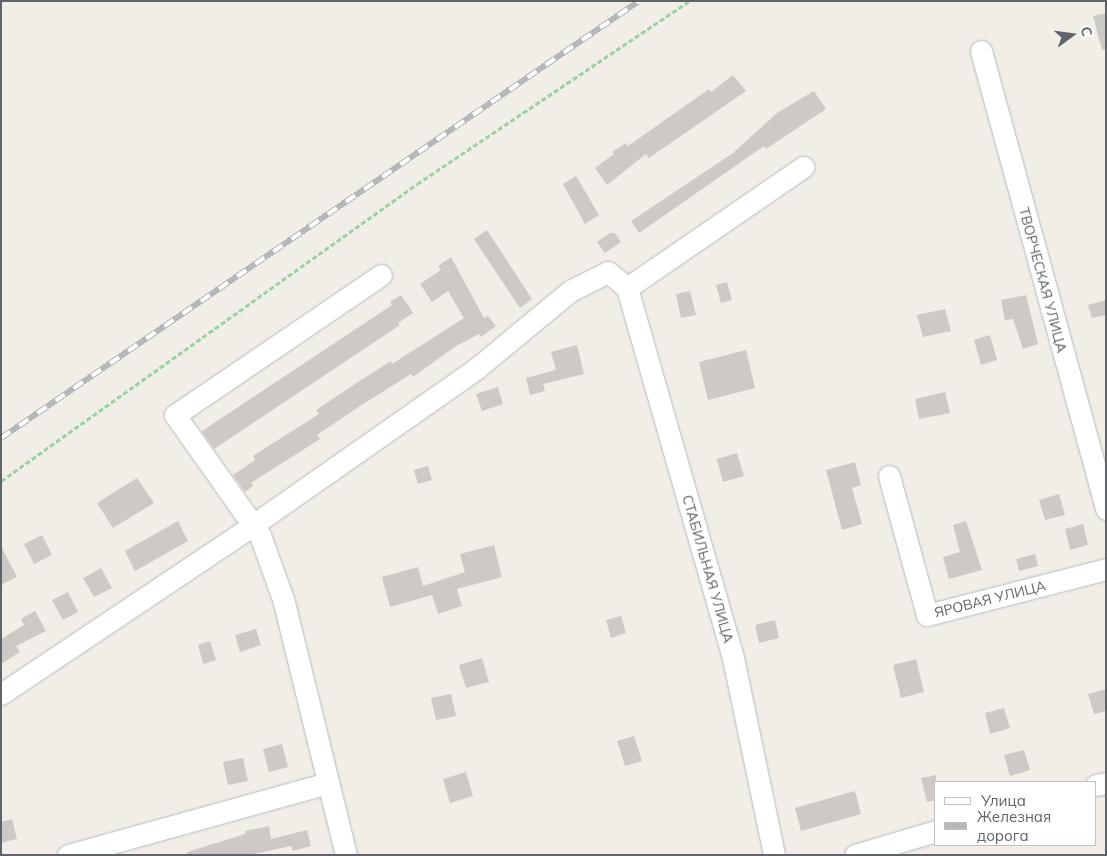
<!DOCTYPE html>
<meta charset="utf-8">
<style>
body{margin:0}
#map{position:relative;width:1107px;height:856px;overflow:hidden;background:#f1eee7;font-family:Mulish,sans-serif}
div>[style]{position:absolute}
.building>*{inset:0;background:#cdc9c4}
.path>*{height:2.5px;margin-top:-1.25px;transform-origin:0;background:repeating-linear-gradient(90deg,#9ed0a6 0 5px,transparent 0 7.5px)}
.roads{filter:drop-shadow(0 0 1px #b7bbbe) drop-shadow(0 0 1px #b7bbbe)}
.minor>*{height:21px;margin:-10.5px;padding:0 10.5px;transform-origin:10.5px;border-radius:10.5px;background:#fff}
.rail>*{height:5.5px;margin-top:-2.75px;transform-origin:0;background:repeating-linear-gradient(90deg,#fff 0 11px,#b6b7b8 0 22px);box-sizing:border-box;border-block:1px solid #b6b7b8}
span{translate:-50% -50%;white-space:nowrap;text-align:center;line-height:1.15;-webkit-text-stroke:5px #fff;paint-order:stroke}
.street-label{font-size:14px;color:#5e6468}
.frame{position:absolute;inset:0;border:2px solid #5e6468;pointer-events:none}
.legend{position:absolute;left:934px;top:781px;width:162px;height:65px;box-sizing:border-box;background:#fff;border:1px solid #bfc1c3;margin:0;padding:6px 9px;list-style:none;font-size:15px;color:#5e6468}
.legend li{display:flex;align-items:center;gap:10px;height:25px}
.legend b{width:25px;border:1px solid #bfc1c3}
.north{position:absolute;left:1047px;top:10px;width:50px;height:50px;-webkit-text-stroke:4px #fff;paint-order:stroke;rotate:76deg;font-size:14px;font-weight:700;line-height:20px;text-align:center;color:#5e6468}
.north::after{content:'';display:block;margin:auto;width:18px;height:22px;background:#5e6468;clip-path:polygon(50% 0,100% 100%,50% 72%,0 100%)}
</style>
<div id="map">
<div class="building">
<i style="clip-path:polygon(1106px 13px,1106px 49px,1102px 50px,1093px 16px)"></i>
<i style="clip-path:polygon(733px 75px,746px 91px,649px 158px,646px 154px,607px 185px,595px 168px,614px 154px,612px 152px,626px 143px,628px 146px,709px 89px,711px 92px)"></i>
<i style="clip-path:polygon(814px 91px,826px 109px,766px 149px,764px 146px,639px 233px,631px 221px,733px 153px,777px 113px)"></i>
<i style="clip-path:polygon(576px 176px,599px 215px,585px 224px,563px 184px)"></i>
<i style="clip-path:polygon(487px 230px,532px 299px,520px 308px,474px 239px)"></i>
<i style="clip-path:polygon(610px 233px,615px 233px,621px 242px,605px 253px,597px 242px)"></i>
<i style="clip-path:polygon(451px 257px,484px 318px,488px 316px,496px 326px,481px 337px,479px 334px,456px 346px,413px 377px,411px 374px,360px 406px,317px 435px,320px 439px,251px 483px,253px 486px,245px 492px,233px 475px,255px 460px,253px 456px,319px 414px,316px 410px,358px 382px,391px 361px,392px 364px,464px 318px,448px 291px,432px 302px,420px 284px,441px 270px,438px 266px)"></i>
<i style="clip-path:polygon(727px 282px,732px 300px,721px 303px,716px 285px)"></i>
<i style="clip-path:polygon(690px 291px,696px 315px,681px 318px,676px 294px)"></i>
<i style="clip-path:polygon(401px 295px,413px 313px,398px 323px,400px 325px,214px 449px,202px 431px,392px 305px,390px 302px)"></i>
<i style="clip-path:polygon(1026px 295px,1038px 344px,1023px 349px,1013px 319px,1005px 320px,1001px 300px)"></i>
<i style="clip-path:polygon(1106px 300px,1106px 315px,1092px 318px,1088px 305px)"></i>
<i style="clip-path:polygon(945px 309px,951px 331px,923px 337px,917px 315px)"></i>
<i style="clip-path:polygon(990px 335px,997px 360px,981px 365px,974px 340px)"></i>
<i style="clip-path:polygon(577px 345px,584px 374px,543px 384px,545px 391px,530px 395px,526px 378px,556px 370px,551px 352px)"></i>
<i style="clip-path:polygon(746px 350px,755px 388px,708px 400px,699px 362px)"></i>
<i style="clip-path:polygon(498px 387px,503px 404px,482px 411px,476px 394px)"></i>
<i style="clip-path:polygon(945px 392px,950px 413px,919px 419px,915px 399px)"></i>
<i style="clip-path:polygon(737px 453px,744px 476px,723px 482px,717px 459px)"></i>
<i style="clip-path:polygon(855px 462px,861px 485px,852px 488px,862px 524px,842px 530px,826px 470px)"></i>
<i style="clip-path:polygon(428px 466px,432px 480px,418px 484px,414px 470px)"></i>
<i style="clip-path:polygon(137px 478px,154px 503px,113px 528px,97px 503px)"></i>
<i style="clip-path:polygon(1059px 494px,1065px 515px,1045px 520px,1039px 500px)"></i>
<i style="clip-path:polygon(178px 521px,188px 541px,135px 571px,125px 551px)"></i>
<i style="clip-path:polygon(966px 521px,982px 570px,949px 579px,943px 557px,960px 552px,953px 525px)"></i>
<i style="clip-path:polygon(1083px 524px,1088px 545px,1070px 550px,1065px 529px)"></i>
<i style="clip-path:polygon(42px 535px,52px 555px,34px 564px,24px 544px)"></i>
<i style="clip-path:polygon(494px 545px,502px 577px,457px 589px,462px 606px,438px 614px,432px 595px,390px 607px,382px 577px,418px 567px,423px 586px,465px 572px,460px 554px)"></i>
<i style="clip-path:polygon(1px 546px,17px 577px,1px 585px)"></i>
<i style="clip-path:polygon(1035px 554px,1038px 566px,1019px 571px,1016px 559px)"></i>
<i style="clip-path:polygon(101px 568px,112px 588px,94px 597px,83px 578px)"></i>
<i style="clip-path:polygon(68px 592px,78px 612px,63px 620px,52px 600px)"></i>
<i style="clip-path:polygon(35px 611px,46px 631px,16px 646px,20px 652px,1px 664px,1px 639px,24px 625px,21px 619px)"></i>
<i style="clip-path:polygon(621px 616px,626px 633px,611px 638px,606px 620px)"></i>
<i style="clip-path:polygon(775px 620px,779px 638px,759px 643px,755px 625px)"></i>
<i style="clip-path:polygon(256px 629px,261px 645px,240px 652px,235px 635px)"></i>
<i style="clip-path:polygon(210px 641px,216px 660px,203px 664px,198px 645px)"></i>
<i style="clip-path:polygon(482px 658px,489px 682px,466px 688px,459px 665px)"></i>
<i style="clip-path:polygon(916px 659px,924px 692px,901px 698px,893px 665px)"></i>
<i style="clip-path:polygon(1106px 689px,1106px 711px,1094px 714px,1088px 694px)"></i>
<i style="clip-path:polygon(451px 694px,456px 716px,436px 720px,431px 698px)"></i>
<i style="clip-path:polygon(1004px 708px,1010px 728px,990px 734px,985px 713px)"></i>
<i style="clip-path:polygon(634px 736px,642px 761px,625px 766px,617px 741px)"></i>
<i style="clip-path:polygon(282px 744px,288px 767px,269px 772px,263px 749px)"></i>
<i style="clip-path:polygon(1024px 750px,1030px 770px,1010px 776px,1004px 755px)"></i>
<i style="clip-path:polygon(243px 758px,248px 781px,228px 785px,223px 762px)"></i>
<i style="clip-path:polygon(466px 772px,473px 796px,450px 803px,443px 779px)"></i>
<i style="clip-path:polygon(936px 775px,936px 800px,927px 802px,921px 778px)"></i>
<i style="clip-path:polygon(855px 791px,861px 814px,801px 831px,795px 808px)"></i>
<i style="clip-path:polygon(12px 819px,17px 839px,1px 843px,1px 822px)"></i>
<i style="clip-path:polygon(269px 826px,271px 839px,307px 830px,311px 846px,293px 851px,291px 846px,250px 855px,187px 855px,187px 852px,245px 834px,245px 831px)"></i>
</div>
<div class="path">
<i style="left:1px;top:481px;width:511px;rotate:-35.52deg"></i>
<i style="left:417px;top:184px;width:328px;rotate:-33.9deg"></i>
</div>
<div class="roads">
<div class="minor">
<i style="left:981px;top:51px;width:475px;rotate:74.7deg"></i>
<i style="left:627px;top:288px;width:385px;rotate:74deg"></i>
<i style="left:733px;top:658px;width:201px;rotate:78.2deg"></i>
<i style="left:627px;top:288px;width:214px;rotate:-34.5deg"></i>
<i style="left:889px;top:476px;width:144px;rotate:74.7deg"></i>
<i style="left:927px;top:615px;width:185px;rotate:-14.4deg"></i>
<i style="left:1px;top:694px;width:303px;rotate:-33.8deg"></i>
<i style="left:253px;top:525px;width:274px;rotate:-35deg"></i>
<i style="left:477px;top:368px;width:121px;rotate:-39.6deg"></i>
<i style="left:570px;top:291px;width:42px;rotate:-26.6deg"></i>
<i style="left:608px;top:272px;width:25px;rotate:40deg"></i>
<i style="left:1096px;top:785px;width:10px;rotate:-11deg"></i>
<i style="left:68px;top:855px;width:269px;rotate:-15.5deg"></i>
<i style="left:346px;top:855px;width:264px;rotate:-103.8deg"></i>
<i style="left:283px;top:599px;width:68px;rotate:-109.8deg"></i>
<i style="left:260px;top:535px;width:147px;rotate:-125.3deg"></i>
<i style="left:175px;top:415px;width:249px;rotate:-34.2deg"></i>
<i style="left:855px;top:855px;width:84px;rotate:-16.5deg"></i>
</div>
</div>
<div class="rail">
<i style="left:1px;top:438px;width:773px;rotate:-34.41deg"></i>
</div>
<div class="street-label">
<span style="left:1043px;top:280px;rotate:75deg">ТВОРЧЕСКАЯ УЛИЦА</span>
<span style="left:708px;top:569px;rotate:74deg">СТАБИЛЬНАЯ УЛИЦА</span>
<span style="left:990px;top:599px;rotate:-14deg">ЯРОВАЯ УЛИЦА</span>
</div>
<div class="frame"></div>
<ul class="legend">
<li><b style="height:6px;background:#fff"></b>Улица</li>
<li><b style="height:6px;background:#b6b7b8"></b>Железная дорога</li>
</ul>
<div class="north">С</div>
</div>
